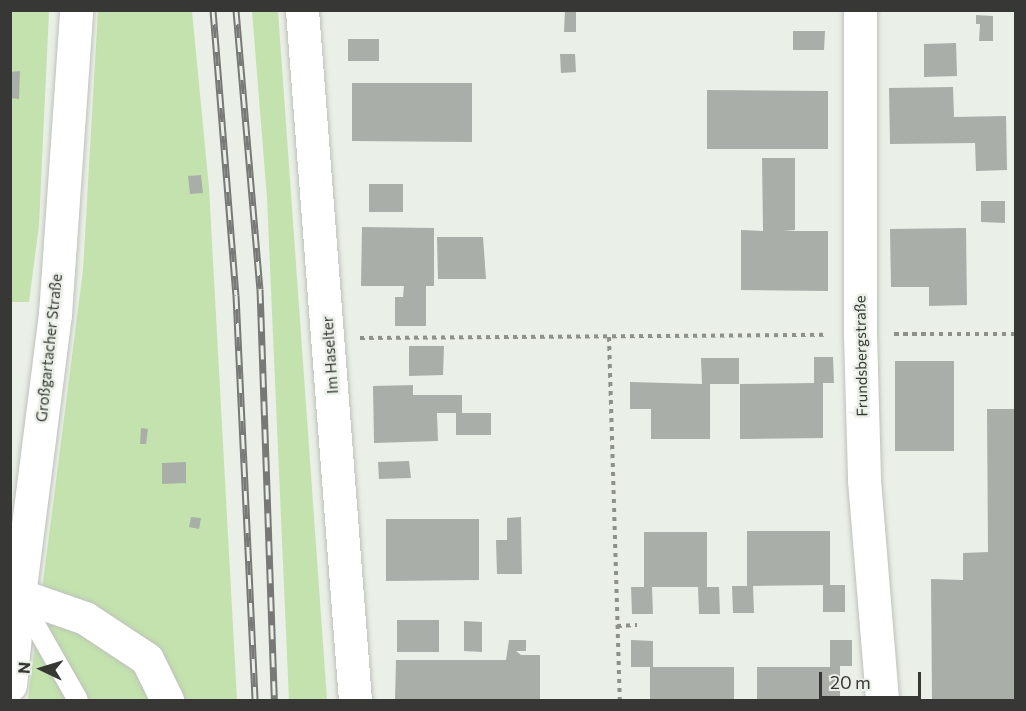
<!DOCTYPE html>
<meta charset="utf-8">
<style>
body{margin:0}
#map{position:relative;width:1026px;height:711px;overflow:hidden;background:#eaefe7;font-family:Commissioner,sans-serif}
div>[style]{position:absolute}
.green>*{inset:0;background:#c3e2ad}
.building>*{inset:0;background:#aaaea8}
.path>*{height:4px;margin-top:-2px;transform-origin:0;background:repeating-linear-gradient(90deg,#8d908b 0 4.5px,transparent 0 9px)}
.roads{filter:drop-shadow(0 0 2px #bdc1ba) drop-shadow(0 0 2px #bdc1ba)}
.lane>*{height:20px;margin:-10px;padding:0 10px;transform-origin:10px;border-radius:10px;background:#fff}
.street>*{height:33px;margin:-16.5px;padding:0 16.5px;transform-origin:16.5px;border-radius:16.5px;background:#fff}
.primary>*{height:33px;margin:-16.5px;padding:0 16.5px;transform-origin:16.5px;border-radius:16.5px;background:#fff}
.rail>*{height:7px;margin-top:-3.5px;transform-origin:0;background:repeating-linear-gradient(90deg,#eaefe7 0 14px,#767975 0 28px);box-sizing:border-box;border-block:2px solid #767975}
span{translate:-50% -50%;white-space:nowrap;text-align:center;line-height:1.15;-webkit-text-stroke:5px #eaefe7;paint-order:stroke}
.street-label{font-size:15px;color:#373836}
.frame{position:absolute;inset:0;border:12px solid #373836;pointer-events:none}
.north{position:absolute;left:12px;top:639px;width:60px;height:60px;-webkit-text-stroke:4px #eaefe7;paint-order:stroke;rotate:274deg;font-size:16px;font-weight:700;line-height:24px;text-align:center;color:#373836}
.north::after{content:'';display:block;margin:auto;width:21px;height:27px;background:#373836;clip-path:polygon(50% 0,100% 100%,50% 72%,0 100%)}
.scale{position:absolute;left:819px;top:672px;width:102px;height:27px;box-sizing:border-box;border:3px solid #373836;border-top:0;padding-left:8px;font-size:18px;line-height:21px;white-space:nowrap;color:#373836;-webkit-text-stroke:4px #eaefe7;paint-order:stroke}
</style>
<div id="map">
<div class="green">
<i style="clip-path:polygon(11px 11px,49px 11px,39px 225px,29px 302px,11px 302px)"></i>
<i style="clip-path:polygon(98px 11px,192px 11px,209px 188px,237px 700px,28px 700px,83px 270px)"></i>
<i style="clip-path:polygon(252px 11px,278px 11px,327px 700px,289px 700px,267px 198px)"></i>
</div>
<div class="building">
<i style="clip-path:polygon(565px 10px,576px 10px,576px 32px,564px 32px)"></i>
<i style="clip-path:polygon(976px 15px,993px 16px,993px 41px,979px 41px,980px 24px,976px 24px)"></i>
<i style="clip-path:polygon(793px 31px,825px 31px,824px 50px,793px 50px)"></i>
<i style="clip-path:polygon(348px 39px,379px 39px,379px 61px,348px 61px)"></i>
<i style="clip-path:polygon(956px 43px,957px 76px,924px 77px,924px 44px)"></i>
<i style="clip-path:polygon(560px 54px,575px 54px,576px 72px,561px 73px)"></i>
<i style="clip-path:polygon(20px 71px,19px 99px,10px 98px,10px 72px)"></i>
<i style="clip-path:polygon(352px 83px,472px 83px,472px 142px,352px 141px)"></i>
<i style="clip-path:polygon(953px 87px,954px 117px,1006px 116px,1007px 170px,976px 171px,975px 143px,890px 144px,889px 88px)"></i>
<i style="clip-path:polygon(707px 90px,828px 91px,828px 149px,707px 149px)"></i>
<i style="clip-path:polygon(762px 158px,795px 158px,795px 230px,783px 231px,828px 231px,828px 291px,741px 290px,741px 230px,763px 231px)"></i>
<i style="clip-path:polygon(201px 175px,203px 193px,190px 194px,188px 176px)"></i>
<i style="clip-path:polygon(369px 184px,403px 184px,403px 212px,369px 212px)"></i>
<i style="clip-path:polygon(981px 201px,1005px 201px,1005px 223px,981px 222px)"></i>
<i style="clip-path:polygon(362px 227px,434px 228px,434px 286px,426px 286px,426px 326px,395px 326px,395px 297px,403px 297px,404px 286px,361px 286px)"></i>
<i style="clip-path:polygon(966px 228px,967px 305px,929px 306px,929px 287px,891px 287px,890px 229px)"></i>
<i style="clip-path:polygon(437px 237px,483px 237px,486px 279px,438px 279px)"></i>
<i style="clip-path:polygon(409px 346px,444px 346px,443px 375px,409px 376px)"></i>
<i style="clip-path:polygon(814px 357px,833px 357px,834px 383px,823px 383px,823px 438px,740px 439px,740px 384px,814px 383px)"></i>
<i style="clip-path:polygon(701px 358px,739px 358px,739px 384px,710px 384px,710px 439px,651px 439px,651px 409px,630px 409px,630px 382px,702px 384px)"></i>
<i style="clip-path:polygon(895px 361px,954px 361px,954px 451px,895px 451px)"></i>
<i style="clip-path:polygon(413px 385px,413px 395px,462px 395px,462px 413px,491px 413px,491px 435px,456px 435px,456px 413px,437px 413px,438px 441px,374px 443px,373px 386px)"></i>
<i style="clip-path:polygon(987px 409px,1016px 409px,1016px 700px,932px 700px,931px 579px,963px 580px,963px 553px,988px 552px)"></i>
<i style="clip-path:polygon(141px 428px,148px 429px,146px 444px,140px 444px)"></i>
<i style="clip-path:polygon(409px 461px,411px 478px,379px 479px,378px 462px)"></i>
<i style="clip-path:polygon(186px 462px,186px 483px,162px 484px,162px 463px)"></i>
<i style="clip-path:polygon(191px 517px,201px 518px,199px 529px,189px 527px)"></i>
<i style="clip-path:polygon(521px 517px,522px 574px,497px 574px,496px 540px,507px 540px,507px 518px)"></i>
<i style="clip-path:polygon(386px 519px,479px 519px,479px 580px,386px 581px)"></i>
<i style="clip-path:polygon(747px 531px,830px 531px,830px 585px,845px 585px,845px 612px,823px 612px,823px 585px,753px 586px,754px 613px,733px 613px,732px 586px,747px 586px)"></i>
<i style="clip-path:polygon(644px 532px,707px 532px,707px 587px,719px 587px,720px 614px,699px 614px,698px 587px,652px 587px,653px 614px,632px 614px,631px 587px,644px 587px)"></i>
<i style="clip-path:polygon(397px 620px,439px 620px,439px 652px,397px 652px)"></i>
<i style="clip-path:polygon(464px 621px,482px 622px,482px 652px,464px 651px)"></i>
<i style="clip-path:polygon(509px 640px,526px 640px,526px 651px,516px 651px,521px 655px,540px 655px,540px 700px,395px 700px,396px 660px,506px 660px)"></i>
<i style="clip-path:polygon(631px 640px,653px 641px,653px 667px,734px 667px,734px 700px,650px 700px,650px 667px,631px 667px)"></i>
<i style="clip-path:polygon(830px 640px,852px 640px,852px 666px,840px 666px,840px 700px,757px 700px,757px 667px,830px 667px)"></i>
</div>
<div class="path">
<i style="left:894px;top:334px;width:122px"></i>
<i style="left:609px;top:337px;width:363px;rotate:88.3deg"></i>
<i style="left:360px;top:338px;width:466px;rotate:-0.4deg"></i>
<i style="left:617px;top:626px;width:20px;rotate:-3deg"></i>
</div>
<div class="roads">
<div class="lane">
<i style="left:20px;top:598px;width:117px;rotate:60.4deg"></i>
</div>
<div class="street">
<i style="left:302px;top:10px;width:692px;rotate:85.61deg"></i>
<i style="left:860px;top:10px;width:324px;rotate:90deg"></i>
<i style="left:860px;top:334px;width:146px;rotate:88.4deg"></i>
<i style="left:864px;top:480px;width:221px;rotate:85.3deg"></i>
<i style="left:19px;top:595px;width:70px;rotate:19.2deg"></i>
<i style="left:85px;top:618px;width:74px;rotate:33.5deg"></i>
<i style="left:147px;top:659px;width:46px;rotate:64deg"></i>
</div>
<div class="primary">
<i style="left:10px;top:685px;width:90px;rotate:-84.3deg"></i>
<i style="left:19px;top:595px;width:283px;rotate:-82.7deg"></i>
<i style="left:55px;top:314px;width:305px;rotate:-86deg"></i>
</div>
</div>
<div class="rail">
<i style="left:213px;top:10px;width:286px;rotate:85.4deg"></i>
<i style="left:236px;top:295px;width:405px;rotate:87.3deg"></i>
<i style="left:236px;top:10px;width:280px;rotate:85.1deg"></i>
<i style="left:260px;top:289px;width:411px;rotate:88deg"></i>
</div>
<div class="street-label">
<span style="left:49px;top:348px;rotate:-84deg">Großgartacher Straße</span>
<span style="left:330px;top:355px;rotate:-94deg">Im Haselter</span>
<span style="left:861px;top:356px;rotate:-91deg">Frundsbergstraße</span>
</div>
<div class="frame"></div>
<div class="north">N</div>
<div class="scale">20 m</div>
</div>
